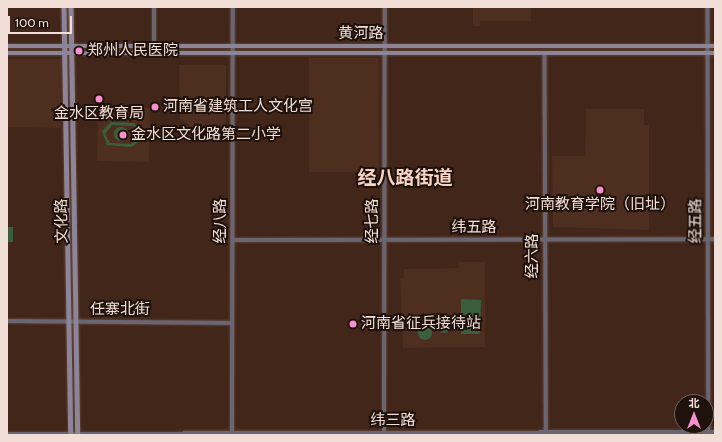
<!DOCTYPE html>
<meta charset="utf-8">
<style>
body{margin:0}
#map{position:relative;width:722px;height:442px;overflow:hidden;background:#412619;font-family:Cabin,"Noto Sans SC",sans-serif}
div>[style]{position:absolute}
.built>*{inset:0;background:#4e2e1e}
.green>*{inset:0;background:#3b5f3d}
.round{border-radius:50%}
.roads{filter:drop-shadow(0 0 1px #5d4337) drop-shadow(0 0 1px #5d4337)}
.minor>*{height:3.5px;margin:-1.75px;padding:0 1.75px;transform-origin:1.75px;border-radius:1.75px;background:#6b6572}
.tertiary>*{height:4px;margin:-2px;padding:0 2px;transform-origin:2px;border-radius:2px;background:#6b6572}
.secondary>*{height:4.5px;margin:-2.25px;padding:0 2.25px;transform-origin:2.25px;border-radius:2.25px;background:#8d8498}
.dots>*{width:11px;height:11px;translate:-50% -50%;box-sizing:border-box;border:2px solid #1f120d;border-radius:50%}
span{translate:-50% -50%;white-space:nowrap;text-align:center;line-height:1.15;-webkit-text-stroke:4px #1f120d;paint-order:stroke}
.street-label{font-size:15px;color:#f1ded6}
.poi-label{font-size:15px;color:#f1ded6}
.left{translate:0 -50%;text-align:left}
.district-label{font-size:19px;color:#f8d4c4;font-weight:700}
.frame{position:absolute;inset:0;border:8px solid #f1ded6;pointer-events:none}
.north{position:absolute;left:674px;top:394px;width:40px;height:40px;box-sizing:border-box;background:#1f120d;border:1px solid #73645d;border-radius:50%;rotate:0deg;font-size:11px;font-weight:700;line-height:16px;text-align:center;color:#f1ded6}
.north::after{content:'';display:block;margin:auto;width:14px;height:18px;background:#f790cd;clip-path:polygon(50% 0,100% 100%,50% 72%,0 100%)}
.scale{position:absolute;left:8px;top:16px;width:64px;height:18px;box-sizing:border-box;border:2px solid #f1ded6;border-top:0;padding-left:5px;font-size:12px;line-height:14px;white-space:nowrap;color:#f1ded6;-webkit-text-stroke:3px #1f120d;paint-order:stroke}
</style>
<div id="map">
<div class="built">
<i style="clip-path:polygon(473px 7px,531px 7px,531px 21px,480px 21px,480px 26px,473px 26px)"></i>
<i style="clip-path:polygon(309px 58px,379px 58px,379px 172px,309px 172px)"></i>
<i style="clip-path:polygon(7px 59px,62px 59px,61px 128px,7px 127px)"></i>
<i style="clip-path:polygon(179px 65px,226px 65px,226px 129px,195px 129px,180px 119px)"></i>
<i style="clip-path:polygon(98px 108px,150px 108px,149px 162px,97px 161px)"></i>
<i style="clip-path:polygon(586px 109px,644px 109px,644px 125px,649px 125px,649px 230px,553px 227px,552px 156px,585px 156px)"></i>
<i style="clip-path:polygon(714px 129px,715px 129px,715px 228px,714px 228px)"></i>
<i style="clip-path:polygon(459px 262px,485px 262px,485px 347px,403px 348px,400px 278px,404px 278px,404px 269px,459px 268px)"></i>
</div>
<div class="green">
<i style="clip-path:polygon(evenodd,111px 122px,134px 123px,140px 131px,138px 142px,132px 147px,107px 145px,102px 131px,111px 122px,112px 125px,133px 126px,137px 132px,136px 140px,131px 144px,110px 143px,105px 134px,112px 125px)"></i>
<i class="round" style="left:114px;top:127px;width:14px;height:14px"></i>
<i style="clip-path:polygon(7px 227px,13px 227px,13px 242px,7px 242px)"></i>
<i style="clip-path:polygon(461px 299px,481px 300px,480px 334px,461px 334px)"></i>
<i class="round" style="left:437px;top:319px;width:14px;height:14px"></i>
<i class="round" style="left:418px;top:326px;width:14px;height:14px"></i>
</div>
<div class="roads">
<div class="minor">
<i style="left:708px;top:7px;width:428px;rotate:89.9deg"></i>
<i style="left:154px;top:46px;width:39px;rotate:-90deg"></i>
<i style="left:545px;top:53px;width:381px;rotate:89.8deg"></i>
<i style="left:233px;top:240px;width:482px;rotate:-0.1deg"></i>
<i style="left:7px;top:321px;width:225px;rotate:0.5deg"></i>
<i style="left:7px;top:434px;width:708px;rotate:-0.16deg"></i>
</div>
<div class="tertiary">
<i style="left:232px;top:435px;width:428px;rotate:-89.9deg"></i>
<i style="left:384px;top:435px;width:428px;rotate:-89.9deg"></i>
</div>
<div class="secondary">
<i style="left:64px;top:7px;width:428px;rotate:89.1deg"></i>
<i style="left:71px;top:7px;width:428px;rotate:89.1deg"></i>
<i style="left:7px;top:46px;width:708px"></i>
<i style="left:7px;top:53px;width:708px"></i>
</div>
</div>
<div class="dots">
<i style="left:79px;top:51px;background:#f790cd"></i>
<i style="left:99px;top:99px;background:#f790cd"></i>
<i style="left:155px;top:107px;background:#f790cd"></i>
<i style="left:123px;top:135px;background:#f790cd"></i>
<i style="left:600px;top:190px;background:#f790cd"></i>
<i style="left:353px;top:324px;background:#f790cd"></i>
</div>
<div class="street-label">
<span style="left:361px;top:34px">黄河路</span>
<span style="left:62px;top:221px;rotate:-91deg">文化路</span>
<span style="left:221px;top:221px;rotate:-90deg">经八路</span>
<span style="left:373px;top:221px;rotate:-90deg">经七路</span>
<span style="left:696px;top:221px;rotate:-90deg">经五路</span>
<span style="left:474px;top:228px">纬五路</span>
<span style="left:533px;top:256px;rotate:-90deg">经六路</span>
<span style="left:120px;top:310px">任寨北街</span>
<span style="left:393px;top:421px">纬三路</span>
</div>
<div class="poi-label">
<span class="left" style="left:88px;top:51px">郑州人民医院</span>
<span class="left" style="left:163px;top:107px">河南省建筑工人文化宫</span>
<span style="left:99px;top:114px">金水区教育局</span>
<span class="left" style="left:131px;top:135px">金水区文化路第二小学</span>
<span style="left:600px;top:205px">河南教育学院（旧址）</span>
<span class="left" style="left:361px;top:324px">河南省征兵接待站</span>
</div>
<div class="district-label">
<span style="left:405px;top:178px">经八路街道</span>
</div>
<div class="frame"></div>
<div class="north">北</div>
<div class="scale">100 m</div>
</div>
